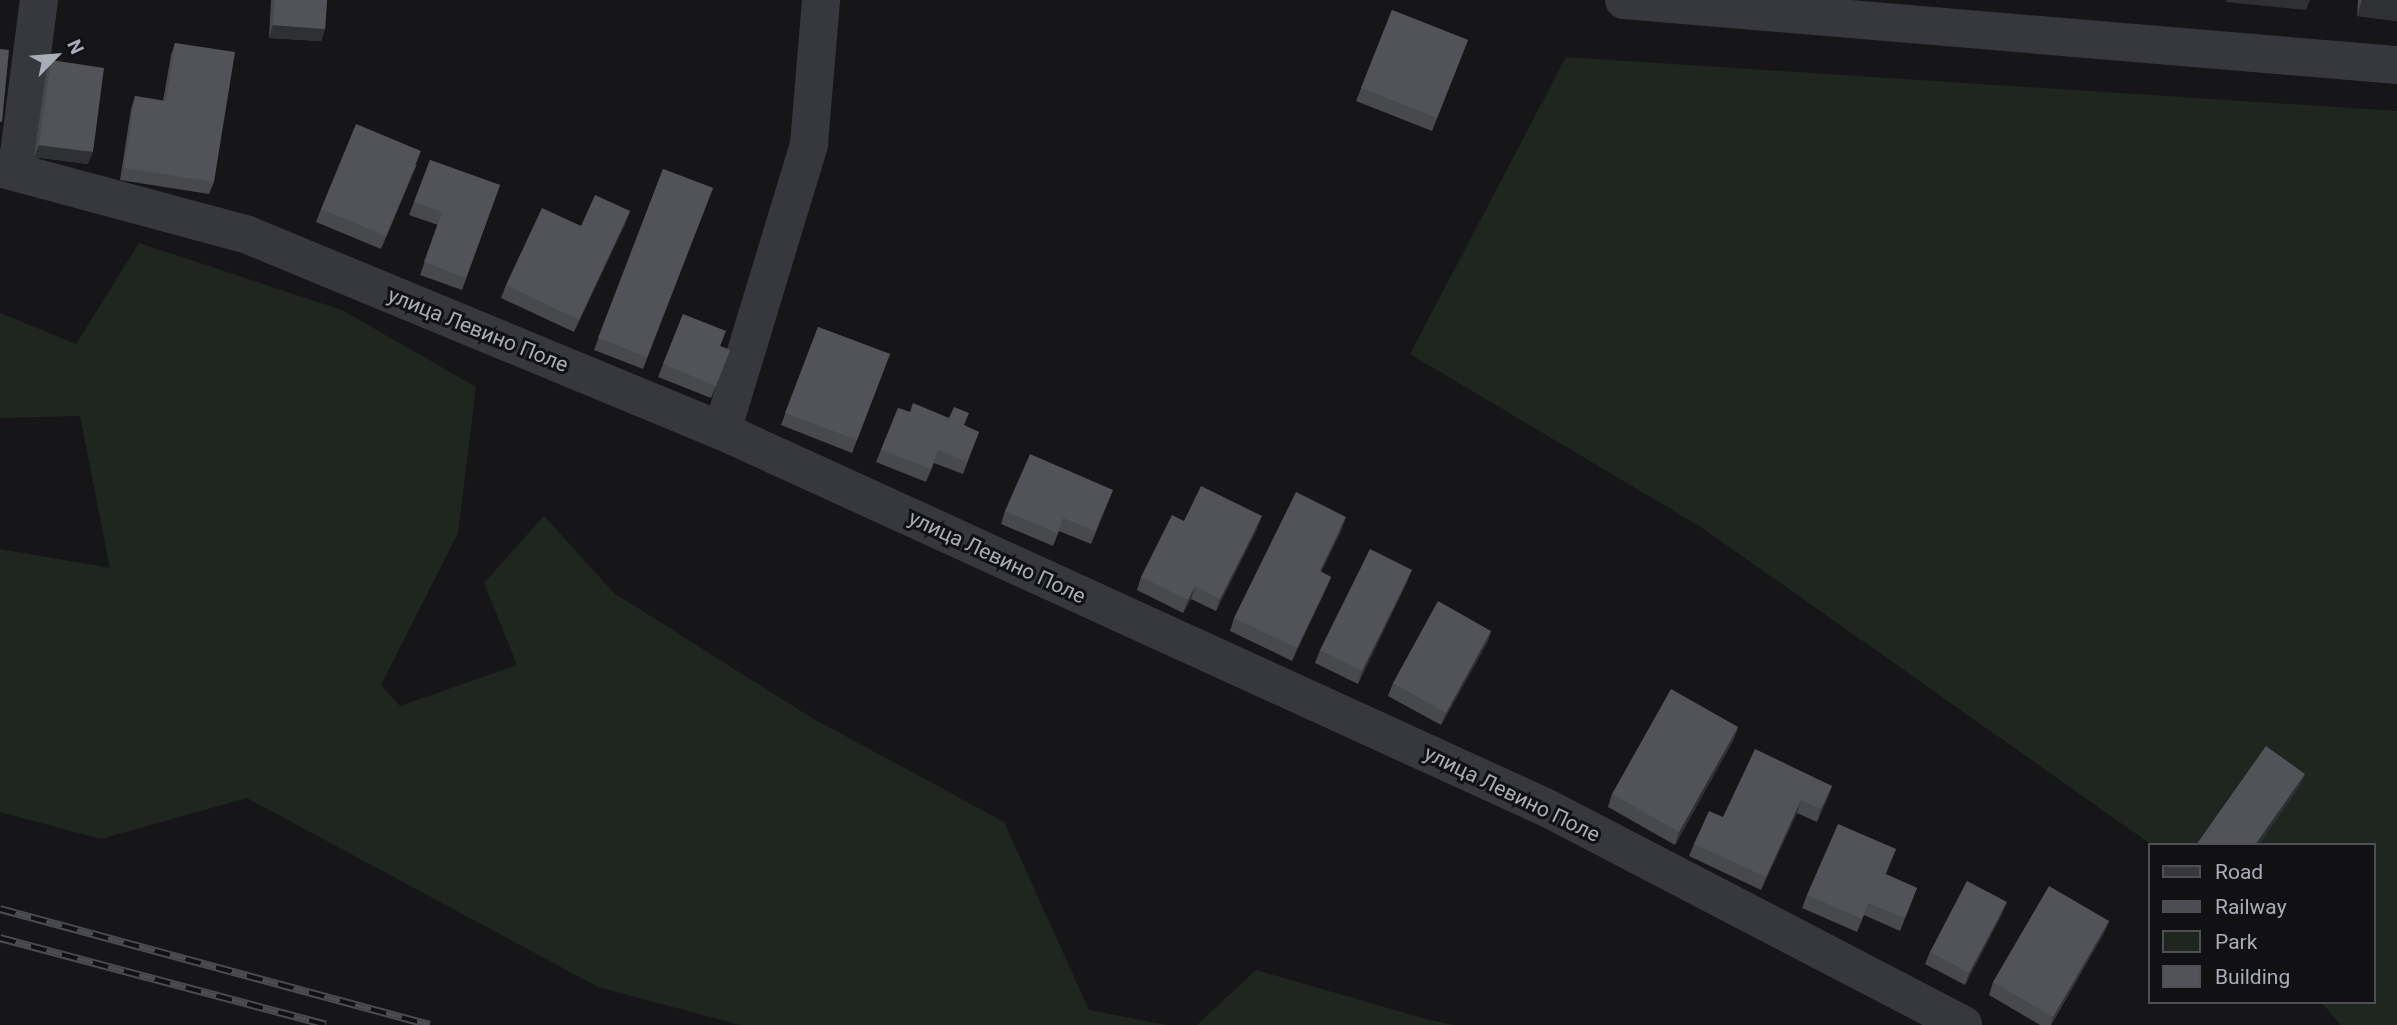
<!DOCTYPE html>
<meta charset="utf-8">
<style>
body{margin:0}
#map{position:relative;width:2397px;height:1025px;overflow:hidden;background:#161618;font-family:Roboto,sans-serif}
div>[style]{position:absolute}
.green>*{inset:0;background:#1e261f}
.minor>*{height:38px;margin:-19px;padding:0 19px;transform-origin:19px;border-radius:19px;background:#37383d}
.rail>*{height:8px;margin-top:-4px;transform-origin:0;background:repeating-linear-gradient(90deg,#111113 0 16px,#4a4c52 0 32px);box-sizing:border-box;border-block:2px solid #4a4c52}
.wall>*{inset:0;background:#47494d}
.shaded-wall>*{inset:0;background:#2f3033}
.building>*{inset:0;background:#525359}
span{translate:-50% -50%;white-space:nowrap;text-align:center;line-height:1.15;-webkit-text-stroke:6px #111113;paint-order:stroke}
.street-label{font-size:21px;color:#a8adb8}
.legend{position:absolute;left:2148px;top:843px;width:228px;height:161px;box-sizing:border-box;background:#111113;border:2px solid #4d4f55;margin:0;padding:9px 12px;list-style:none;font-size:21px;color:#a8adb8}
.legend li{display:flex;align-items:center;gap:14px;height:35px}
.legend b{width:35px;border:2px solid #4d4f55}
.north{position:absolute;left:21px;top:21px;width:70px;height:70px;-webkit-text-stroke:5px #111113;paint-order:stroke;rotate:65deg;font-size:19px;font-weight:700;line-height:28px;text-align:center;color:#a8adb8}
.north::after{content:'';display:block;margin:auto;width:24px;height:32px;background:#a8adb8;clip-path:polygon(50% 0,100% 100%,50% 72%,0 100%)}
</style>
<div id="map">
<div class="green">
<i style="clip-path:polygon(1566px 57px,2397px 111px,2397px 1025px,2341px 1025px,2321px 1002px,2374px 1002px,2374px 845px,2152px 845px,1701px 527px,1410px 354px)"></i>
<i style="clip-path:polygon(139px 243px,342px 310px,476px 387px,458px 533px,381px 685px,400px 706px,517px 665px,484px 583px,544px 516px,614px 593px,812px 718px,1004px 822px,1089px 1010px,1167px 1025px,740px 1025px,598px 987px,247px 798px,101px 839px,0 812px,0 549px,110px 568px,80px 416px,0 418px,0 313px,76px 344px)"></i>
<i style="clip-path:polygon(1256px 970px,1426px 1019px,1454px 1025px,1197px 1025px)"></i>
</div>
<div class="minor">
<i style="left:1624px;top:0;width:776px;rotate:4.81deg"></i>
<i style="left:0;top:168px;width:257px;rotate:15.1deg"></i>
<i style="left:248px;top:235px;width:513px;rotate:22.47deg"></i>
<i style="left:722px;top:431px;width:907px;rotate:24.56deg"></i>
<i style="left:1547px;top:808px;width:469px;rotate:27.5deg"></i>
<i style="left:17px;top:169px;width:170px;rotate:-82.6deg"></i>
<i style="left:722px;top:431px;width:300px;rotate:-73.1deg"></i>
<i style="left:809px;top:144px;width:144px;rotate:-85.2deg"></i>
</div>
<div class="rail">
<i style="left:0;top:909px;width:445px;rotate:15.1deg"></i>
<i style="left:0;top:938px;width:337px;rotate:14.9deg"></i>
</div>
<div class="wall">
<i style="clip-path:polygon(271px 0,327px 0,325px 29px,321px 41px,269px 38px)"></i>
<i style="clip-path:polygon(2358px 0,2397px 0,2397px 21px,2357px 16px)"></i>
<i style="clip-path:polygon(1392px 10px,1468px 40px,1432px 131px,1356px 101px)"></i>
<i style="clip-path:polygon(175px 43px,214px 182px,209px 194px,120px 180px,131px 109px,135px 96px,163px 101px,171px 55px)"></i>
<i style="clip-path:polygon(51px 60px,88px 164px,34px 157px,46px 73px)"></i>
<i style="clip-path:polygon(430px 160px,500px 185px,462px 290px,420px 275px,438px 225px,409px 215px)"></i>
<i style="clip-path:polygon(417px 164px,381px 249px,316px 222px,321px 209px)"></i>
<i style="clip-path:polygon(663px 169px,713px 188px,643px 369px,594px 350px)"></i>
<i style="clip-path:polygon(630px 211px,625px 224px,574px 332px,501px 298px,506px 285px,581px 226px)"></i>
<i style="clip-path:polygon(683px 314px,720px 346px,730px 350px,711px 398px,658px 377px)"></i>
<i style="clip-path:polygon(818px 327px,890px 354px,852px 453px,781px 425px)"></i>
<i style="clip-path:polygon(898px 408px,910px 412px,965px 426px,979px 432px,963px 474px,934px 463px,926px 482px,876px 462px)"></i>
<i style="clip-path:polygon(1113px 490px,1091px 544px,1059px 531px,1053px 546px,1001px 524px,1005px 511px)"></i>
<i style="clip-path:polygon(1184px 521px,1257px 529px,1216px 611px,1191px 599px,1183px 613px,1137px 590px,1141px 577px)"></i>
<i style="clip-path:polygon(1342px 529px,1321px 572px,1331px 577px,1326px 589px,1292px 661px,1230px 631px,1234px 618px)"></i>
<i style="clip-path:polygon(1407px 582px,1358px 684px,1315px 663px,1320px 650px)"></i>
<i style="clip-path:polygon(1491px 631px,1487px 643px,1441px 725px,1388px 696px,1393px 683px)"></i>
<i style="clip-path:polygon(1738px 727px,1734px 739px,1675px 845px,1608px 807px,1612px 794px)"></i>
<i style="clip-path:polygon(1832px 786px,1817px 822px,1797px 813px,1761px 890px,1689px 856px,1694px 844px,1723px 817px)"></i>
<i style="clip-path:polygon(1896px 849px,1886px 874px,1917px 888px,1900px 931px,1864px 915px,1857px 932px,1802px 908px,1807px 895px)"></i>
<i style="clip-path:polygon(2002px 914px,1965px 985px,1925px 964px,1930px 952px)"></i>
<i style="clip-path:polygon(2109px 921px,2104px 933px,2051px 1025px,2040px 1025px,1989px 995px,1993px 982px)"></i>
</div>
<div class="shaded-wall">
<i style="clip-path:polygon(2227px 0,2310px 0,2306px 10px,2226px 2px)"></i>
<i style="clip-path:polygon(2362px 0,2397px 0,2397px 21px,2357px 16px)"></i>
<i style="clip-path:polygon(273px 25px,325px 29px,321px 41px,269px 38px)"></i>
<i style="clip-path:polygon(39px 145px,93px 152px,88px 164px,34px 157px)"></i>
<i style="clip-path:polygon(630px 211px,625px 224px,574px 332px,579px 320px)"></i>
<i style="clip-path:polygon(1262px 516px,1257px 529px,1216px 611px,1220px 599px)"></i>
<i style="clip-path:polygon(1346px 517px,1342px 529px,1315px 584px,1320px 571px)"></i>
<i style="clip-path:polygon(1412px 570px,1407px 582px,1358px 684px,1362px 671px)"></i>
<i style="clip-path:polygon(1331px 577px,1326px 589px,1292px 661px,1297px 648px)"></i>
<i style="clip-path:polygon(1195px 586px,1191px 599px,1183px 613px,1188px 600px)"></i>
<i style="clip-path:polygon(1491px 631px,1487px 643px,1441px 725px,1446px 713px)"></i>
<i style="clip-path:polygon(1738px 727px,1734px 739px,1675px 845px,1679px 832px)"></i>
<i style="clip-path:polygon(2305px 774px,2300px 786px,2259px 845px,2255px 845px)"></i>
<i style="clip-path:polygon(1832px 786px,1828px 798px,1817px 822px,1821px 809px)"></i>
<i style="clip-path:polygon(1801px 800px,1797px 813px,1761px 890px,1766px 877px)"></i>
<i style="clip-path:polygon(2007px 902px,2002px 914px,1965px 985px,1969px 973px)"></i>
<i style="clip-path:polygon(2109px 921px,2104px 933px,2050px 1025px,2053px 1017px)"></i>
</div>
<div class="building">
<i style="clip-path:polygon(275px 0,327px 0,325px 29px,273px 25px)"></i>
<i style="clip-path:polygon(1392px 10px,1468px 40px,1437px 118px,1361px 88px)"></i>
<i style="clip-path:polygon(175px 43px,235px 52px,214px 182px,124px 168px,135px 96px,166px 101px)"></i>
<i style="clip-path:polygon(0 49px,9px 50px,2px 122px,0 122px)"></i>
<i style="clip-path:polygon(51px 60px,104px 68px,93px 152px,39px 145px)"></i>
<i style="clip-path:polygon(356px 124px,421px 151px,386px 236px,321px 209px)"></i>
<i style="clip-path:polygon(430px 160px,500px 185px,466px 278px,424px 262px,442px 212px,414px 202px)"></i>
<i style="clip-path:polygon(663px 169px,713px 188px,647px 357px,598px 338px)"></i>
<i style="clip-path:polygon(595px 195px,630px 211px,579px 320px,506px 285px,542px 208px,581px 226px)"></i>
<i style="clip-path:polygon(683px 314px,726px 331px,720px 346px,730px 350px,716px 386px,663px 364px)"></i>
<i style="clip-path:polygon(818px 327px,890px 354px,857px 440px,785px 413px)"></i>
<i style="clip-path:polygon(913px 403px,949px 418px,954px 407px,969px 413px,964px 425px,979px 432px,967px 462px,938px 450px,931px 469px,881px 450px,898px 408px,910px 412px)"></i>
<i style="clip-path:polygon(1030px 454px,1113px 490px,1095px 531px,1063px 518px,1057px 533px,1005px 511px)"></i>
<i style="clip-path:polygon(1201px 486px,1262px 516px,1220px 599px,1195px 586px,1188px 600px,1141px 577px,1172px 515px,1184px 521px)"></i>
<i style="clip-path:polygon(1296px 492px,1346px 517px,1320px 571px,1331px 577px,1297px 648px,1234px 618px)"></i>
<i style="clip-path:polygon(1370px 549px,1412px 570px,1362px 671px,1320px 650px)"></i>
<i style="clip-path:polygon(1438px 601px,1491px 631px,1446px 713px,1393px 683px)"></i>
<i style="clip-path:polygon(1671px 689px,1738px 727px,1679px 832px,1612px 794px)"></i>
<i style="clip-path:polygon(2266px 746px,2305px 774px,2255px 845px,2196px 845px)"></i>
<i style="clip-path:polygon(1755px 749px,1832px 786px,1821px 809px,1801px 800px,1766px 877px,1694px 844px,1709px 811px,1723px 817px)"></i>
<i style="clip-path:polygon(1838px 824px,1896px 849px,1885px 874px,1917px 888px,1905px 918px,1868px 903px,1862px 919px,1807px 895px)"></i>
<i style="clip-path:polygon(1967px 881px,2007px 902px,1969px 973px,1930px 952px)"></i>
<i style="clip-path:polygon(2049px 886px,2109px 921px,2053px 1017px,1993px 982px)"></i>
</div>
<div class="street-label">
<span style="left:478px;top:330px;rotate:22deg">улица Левино Поле</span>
<span style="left:997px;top:557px;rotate:25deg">улица Левино Поле</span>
<span style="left:1512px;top:794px;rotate:26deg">улица Левино Поле</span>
</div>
<ul class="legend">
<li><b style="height:9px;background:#37383d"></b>Road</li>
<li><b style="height:9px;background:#4a4c52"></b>Railway</li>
<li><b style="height:19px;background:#1e261f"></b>Park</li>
<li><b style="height:19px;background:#525359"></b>Building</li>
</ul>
<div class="north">N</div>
</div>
